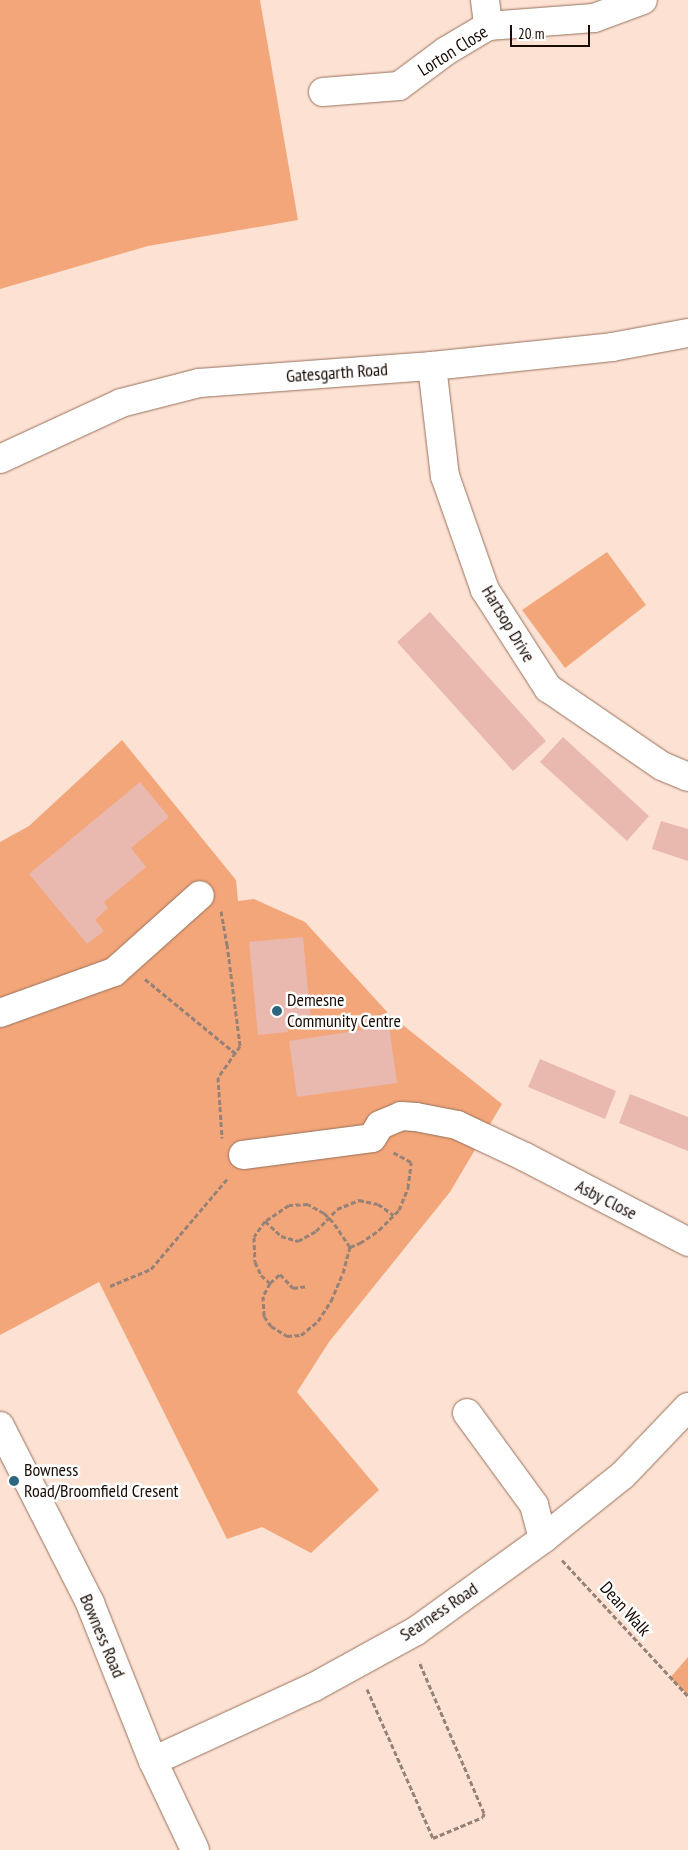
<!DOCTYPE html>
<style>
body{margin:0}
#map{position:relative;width:688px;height:1850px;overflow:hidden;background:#fde2d4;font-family:"PT Sans Narrow",sans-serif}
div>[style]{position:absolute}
.green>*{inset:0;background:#f3a67a}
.building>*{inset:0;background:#e9b8af}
.path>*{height:3px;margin-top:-1.5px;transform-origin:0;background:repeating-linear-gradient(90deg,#978277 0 5px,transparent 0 7.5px)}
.roads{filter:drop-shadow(0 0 1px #98715b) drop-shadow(0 0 1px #98715b)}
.minor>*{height:28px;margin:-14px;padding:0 14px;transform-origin:14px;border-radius:14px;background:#fff}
.dots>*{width:14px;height:14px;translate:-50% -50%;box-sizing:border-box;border:2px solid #fff;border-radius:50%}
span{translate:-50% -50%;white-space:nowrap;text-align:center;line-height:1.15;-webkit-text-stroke:5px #fff;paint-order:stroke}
.street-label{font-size:18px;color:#190b04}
.poi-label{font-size:18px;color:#190b04}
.left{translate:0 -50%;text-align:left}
.scale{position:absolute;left:510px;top:25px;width:80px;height:22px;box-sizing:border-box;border:2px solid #190b04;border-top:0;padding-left:6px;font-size:15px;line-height:18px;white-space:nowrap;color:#190b04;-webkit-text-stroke:4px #fff;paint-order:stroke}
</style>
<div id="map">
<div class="green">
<i style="clip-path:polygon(0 0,260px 0,298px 220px,148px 246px,0 289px)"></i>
<i style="clip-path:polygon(607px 552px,646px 605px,565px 668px,522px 610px)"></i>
<i style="clip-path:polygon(122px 740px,236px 880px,238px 901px,254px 899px,305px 922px,389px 1014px,502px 1104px,450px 1192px,329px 1342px,297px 1392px,379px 1490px,311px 1553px,262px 1527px,227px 1539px,99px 1282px,0 1335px,0 842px,29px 826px)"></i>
<i style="clip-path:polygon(688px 1657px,688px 1695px,670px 1678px)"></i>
</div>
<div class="building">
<i style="clip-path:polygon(430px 612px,546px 741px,513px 771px,397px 642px)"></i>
<i style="clip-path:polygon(563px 737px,649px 816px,627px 841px,540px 762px)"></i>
<i style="clip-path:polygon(140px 782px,169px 817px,131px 848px,146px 867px,104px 902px,108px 908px,95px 920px,104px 931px,87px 944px,29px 874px)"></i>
<i style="clip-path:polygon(661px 821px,688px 829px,688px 861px,652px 849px)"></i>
<i style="clip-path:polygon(303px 937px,311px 1024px,287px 1026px,288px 1032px,258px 1035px,249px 942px)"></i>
<i style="clip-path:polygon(389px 1026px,397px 1083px,297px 1097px,289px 1041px)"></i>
<i style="clip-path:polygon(540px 1059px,616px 1091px,605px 1119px,528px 1087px)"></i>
<i style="clip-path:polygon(630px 1094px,688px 1117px,688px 1151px,619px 1123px)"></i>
</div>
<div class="path">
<i style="left:221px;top:911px;width:34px;rotate:80deg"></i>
<i style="left:227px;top:944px;width:103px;rotate:82.7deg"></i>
<i style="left:240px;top:1046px;width:38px;rotate:125deg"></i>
<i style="left:218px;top:1077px;width:61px;rotate:86.2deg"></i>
<i style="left:145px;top:979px;width:117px;rotate:39.4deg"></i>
<i style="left:265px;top:1221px;width:22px;rotate:43deg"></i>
<i style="left:281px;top:1236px;width:18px;rotate:16deg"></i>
<i style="left:298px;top:1241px;width:21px;rotate:-29deg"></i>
<i style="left:316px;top:1231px;width:30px;rotate:-46deg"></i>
<i style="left:337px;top:1209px;width:24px;rotate:-22deg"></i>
<i style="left:359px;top:1200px;width:19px;rotate:12deg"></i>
<i style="left:378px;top:1204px;width:19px;rotate:35deg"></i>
<i style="left:350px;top:1247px;width:30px;rotate:-124deg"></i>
<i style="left:333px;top:1222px;width:13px;rotate:-135deg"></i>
<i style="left:324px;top:1213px;width:18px;rotate:-151deg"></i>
<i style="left:308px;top:1204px;width:19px;rotate:177deg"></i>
<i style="left:289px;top:1205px;width:29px;rotate:146deg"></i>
<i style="left:265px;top:1221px;width:19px;rotate:125deg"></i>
<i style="left:254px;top:1237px;width:25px;rotate:88deg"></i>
<i style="left:255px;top:1262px;width:14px;rotate:65deg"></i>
<i style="left:261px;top:1275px;width:12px;rotate:42deg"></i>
<i style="left:270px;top:1283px;width:15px;rotate:118deg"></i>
<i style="left:263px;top:1296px;width:20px;rotate:87deg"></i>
<i style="left:264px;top:1316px;width:12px;rotate:55deg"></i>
<i style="left:271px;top:1326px;width:19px;rotate:32deg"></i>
<i style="left:287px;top:1336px;width:14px;rotate:-4deg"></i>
<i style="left:301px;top:1335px;width:22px;rotate:-39deg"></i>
<i style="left:318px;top:1321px;width:24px;rotate:-57deg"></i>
<i style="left:331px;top:1301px;width:30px;rotate:-67deg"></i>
<i style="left:343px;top:1273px;width:27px;rotate:-75deg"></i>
<i style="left:350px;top:1247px;width:11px;rotate:-22deg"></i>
<i style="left:360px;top:1243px;width:23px;rotate:-34deg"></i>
<i style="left:379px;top:1230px;width:28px;rotate:-45deg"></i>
<i style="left:399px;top:1210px;width:24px;rotate:-68deg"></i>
<i style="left:408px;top:1188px;width:26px;rotate:-83deg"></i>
<i style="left:411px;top:1162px;width:21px;rotate:-151deg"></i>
<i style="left:270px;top:1283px;width:13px;rotate:-42deg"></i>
<i style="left:280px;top:1274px;width:19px;rotate:47deg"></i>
<i style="left:293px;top:1288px;width:15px;rotate:-8deg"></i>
<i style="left:110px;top:1286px;width:44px;rotate:-22.5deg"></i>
<i style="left:151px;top:1269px;width:119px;rotate:-49.8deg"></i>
<i style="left:562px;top:1560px;width:185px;rotate:47.2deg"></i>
<i style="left:367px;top:1689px;width:163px;rotate:66.1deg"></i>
<i style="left:433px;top:1838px;width:54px;rotate:-22.8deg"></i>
<i style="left:483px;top:1817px;width:4px;rotate:-76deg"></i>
<i style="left:484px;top:1813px;width:165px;rotate:-113.2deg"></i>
</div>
<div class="roads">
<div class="minor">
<i style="left:485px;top:0;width:26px;rotate:83deg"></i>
<i style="left:323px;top:92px;width:76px;rotate:-4.5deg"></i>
<i style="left:399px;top:86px;width:59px;rotate:-36.7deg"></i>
<i style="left:446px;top:51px;width:49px;rotate:-30.8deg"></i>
<i style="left:488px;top:26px;width:106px;rotate:-4.3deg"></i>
<i style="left:594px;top:18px;width:52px;rotate:-20.2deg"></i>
<i style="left:432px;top:366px;width:111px;rotate:83.3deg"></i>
<i style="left:445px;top:476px;width:121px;rotate:70.7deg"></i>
<i style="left:485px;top:590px;width:117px;rotate:57.3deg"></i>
<i style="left:548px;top:688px;width:138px;rotate:34.4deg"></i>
<i style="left:662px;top:766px;width:28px;rotate:23deg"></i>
<i style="left:0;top:459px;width:133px;rotate:-24.8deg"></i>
<i style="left:121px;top:403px;width:81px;rotate:-14.4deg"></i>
<i style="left:199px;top:383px;width:234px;rotate:-4.2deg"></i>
<i style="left:432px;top:366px;width:181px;rotate:-6deg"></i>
<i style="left:612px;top:347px;width:77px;rotate:-10.4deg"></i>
<i style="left:0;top:1013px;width:121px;rotate:-19.8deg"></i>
<i style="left:114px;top:972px;width:115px;rotate:-41.8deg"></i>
<i style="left:243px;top:1155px;width:130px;rotate:-7.5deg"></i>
<i style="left:372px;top:1138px;width:15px;rotate:-58deg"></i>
<i style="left:380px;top:1125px;width:23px;rotate:-23deg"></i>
<i style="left:401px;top:1116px;width:15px;rotate:4deg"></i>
<i style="left:416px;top:1117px;width:42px;rotate:11deg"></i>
<i style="left:457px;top:1125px;width:75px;rotate:25.2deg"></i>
<i style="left:525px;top:1157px;width:184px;rotate:27.5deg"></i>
<i style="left:467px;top:1413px;width:114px;rotate:53.9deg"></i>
<i style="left:534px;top:1505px;width:35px;rotate:75deg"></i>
<i style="left:0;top:1426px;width:199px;rotate:63deg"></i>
<i style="left:90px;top:1603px;width:170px;rotate:68.3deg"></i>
<i style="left:153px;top:1761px;width:98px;rotate:64.7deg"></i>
<i style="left:153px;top:1761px;width:177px;rotate:-24.7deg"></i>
<i style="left:314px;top:1687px;width:116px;rotate:-28.8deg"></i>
<i style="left:416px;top:1631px;width:157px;rotate:-35.9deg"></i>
<i style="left:543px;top:1539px;width:102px;rotate:-38.7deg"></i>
<i style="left:623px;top:1475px;width:94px;rotate:-46.3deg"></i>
</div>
</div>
<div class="dots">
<i style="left:277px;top:1011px;background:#2d667f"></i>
<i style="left:14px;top:1481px;background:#2d667f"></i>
</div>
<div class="street-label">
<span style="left:453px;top:51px;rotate:-32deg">Lorton Close</span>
<span style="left:337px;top:373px;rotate:-4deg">Gatesgarth Road</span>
<span style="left:508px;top:624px;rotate:59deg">Hartsop Drive</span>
<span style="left:606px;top:1200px;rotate:27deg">Asby Close</span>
<span style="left:625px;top:1609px;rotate:48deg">Dean Walk</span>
<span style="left:439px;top:1612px;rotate:-34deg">Searness Road</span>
<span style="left:102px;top:1636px;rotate:67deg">Bowness Road</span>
</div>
<div class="poi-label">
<span class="left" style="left:287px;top:1011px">Demesne<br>Community Centre</span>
<span class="left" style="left:24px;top:1481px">Bowness<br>Road/Broomfield Cresent</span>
</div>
<div class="scale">20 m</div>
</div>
